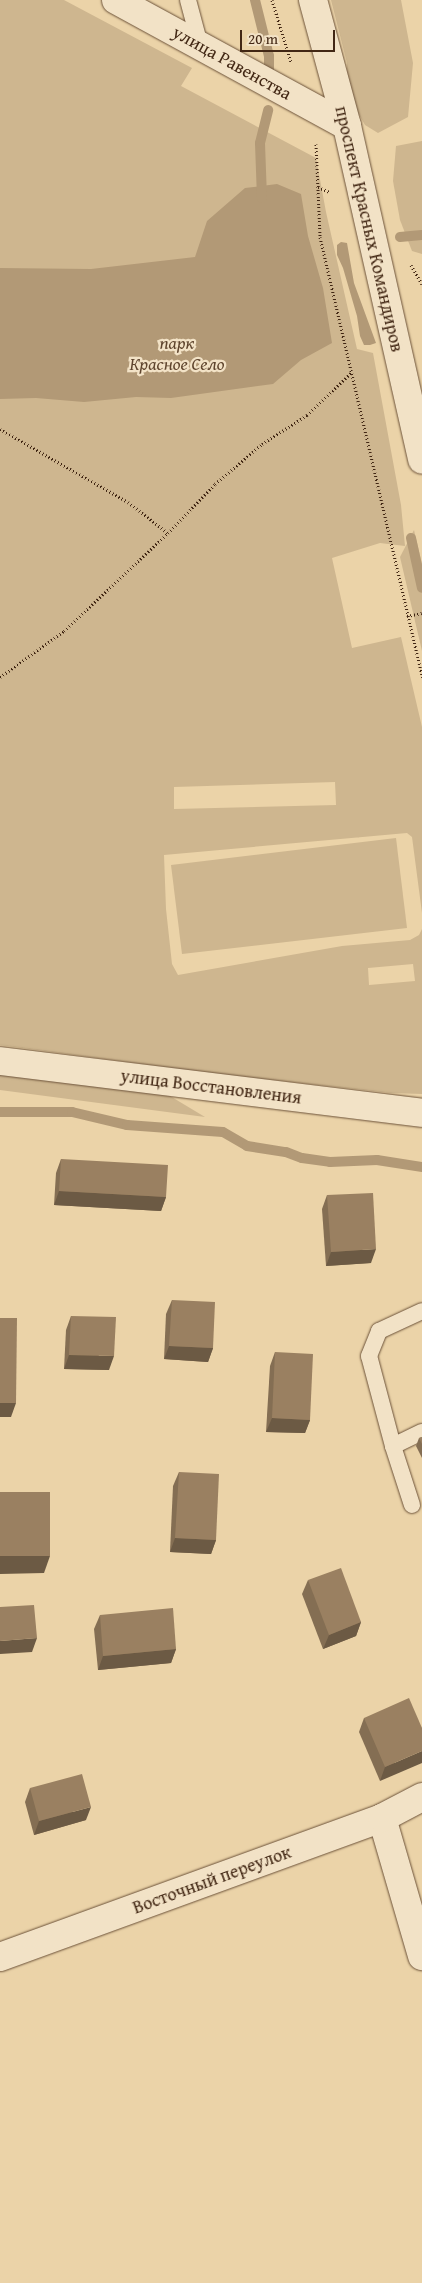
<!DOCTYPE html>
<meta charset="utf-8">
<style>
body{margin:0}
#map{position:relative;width:422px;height:2283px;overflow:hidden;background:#ebd3a8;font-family:"Gentium Book Plus",serif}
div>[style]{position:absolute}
.green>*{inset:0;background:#ceb68f}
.water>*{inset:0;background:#b29976}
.stream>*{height:10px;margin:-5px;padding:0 5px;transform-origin:5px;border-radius:5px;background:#b29976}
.path>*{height:3px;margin-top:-1.5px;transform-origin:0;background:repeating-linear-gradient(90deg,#422714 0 1px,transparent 0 3.5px)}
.roads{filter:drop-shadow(0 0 1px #6c5239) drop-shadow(0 0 1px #6c5239)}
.service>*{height:16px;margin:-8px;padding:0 8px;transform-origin:8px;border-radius:8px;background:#f2e2c6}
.minor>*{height:28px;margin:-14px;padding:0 14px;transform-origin:14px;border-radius:14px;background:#f2e2c6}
.tertiary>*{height:28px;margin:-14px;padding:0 14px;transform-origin:14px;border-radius:14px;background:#f2e2c6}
.wall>*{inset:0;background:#846e53}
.shaded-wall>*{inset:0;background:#6c5a44}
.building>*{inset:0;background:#9a8061}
span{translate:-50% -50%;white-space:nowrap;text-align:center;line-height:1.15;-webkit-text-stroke:4.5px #f2e2c6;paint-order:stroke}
.street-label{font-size:18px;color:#422714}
.park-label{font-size:18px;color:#5e442d;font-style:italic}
.scale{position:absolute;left:240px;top:30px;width:95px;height:22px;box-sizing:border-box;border:2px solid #422714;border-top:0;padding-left:6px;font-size:15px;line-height:18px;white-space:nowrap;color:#422714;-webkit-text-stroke:4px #f2e2c6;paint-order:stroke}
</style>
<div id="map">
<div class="green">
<i style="clip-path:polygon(evenodd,0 0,64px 0,192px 68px,181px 86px,316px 158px,326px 212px,357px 349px,373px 353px,401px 505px,405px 546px,380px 543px,332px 558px,352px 648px,401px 637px,422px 727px,422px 913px,412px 837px,407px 833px,164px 855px,166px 909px,172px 964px,178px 975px,342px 946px,410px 940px,419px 935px,422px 929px,422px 1094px,391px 1093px,209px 1073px,0 1045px,0 0,335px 782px,336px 805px,174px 809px,174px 787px,335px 782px,0 0,413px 964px,415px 981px,369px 985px,368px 968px,413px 964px)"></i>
<i style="clip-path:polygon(331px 0,401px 0,413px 63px,408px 117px,378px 133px,365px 125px,346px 92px,347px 63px)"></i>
<i style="clip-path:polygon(422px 141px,422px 254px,412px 251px,400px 220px,393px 181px,396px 146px)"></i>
<i style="clip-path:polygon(414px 530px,422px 564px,422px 651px,400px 557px)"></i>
<i style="clip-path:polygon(396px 838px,407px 928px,182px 954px,171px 865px)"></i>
<i style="clip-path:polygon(0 1073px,160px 1090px,205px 1117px,0 1090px)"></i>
</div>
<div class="water">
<i style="clip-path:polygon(277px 184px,301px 194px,308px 236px,323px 288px,332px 343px,301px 360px,273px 384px,171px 398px,136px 397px,84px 402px,36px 398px,0 399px,0 268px,91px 269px,195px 257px,207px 221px,245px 188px)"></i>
<i style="clip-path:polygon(341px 242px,347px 243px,354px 283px,376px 343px,370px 345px,364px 345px,360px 336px,357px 316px,343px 268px,337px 255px,337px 245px)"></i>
</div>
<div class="stream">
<i style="left:255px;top:0;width:58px;rotate:76deg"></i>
<i style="left:269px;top:56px;width:20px;rotate:90deg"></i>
<i style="left:262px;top:198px;width:55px;rotate:-92.1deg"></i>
<i style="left:260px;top:143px;width:34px;rotate:-76deg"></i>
<i style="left:400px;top:237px;width:22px;rotate:-5deg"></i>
<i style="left:411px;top:538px;width:51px;rotate:77.6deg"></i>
<i style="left:0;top:1112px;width:72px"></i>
<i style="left:72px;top:1112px;width:57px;rotate:13.3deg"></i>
<i style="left:127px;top:1125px;width:96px;rotate:4.2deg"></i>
<i style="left:223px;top:1132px;width:28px;rotate:30deg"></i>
<i style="left:247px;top:1146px;width:39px;rotate:9deg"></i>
<i style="left:286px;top:1152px;width:17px;rotate:21deg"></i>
<i style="left:302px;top:1158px;width:28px;rotate:8deg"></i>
<i style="left:330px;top:1162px;width:47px;rotate:-2.4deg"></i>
<i style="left:377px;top:1160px;width:46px;rotate:8.8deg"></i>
</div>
<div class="path">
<i style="left:272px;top:0;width:65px;rotate:73deg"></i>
<i style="left:316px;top:144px;width:93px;rotate:87.5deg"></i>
<i style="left:320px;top:237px;width:452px;rotate:76.9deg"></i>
<i style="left:318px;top:187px;width:13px;rotate:23deg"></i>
<i style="left:411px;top:265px;width:22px;rotate:60deg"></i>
<i style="left:0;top:429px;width:147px;rotate:29.7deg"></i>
<i style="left:128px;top:502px;width:51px;rotate:37.8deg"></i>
<i style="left:407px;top:616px;width:15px;rotate:-11deg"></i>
<i style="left:0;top:677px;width:79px;rotate:-35.7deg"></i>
<i style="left:64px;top:631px;width:143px;rotate:-43.3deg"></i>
<i style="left:168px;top:533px;width:68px;rotate:-46.2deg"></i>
<i style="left:215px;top:484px;width:62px;rotate:-40.4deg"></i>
<i style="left:262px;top:444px;width:54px;rotate:-32.8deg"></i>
<i style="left:307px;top:415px;width:61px;rotate:-43.7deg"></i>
</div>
<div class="roads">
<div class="service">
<i style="left:188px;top:0;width:47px;rotate:75.1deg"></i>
<i style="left:393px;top:1446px;width:32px;rotate:-26deg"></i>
<i style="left:412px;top:1505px;width:62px;rotate:-107.9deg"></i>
<i style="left:393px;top:1446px;width:93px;rotate:-104.9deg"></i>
<i style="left:369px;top:1356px;width:27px;rotate:-68deg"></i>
<i style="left:379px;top:1331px;width:47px;rotate:-24.9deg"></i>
</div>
<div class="minor">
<i style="left:116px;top:0;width:263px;rotate:28.6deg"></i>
<i style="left:0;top:1061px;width:425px;rotate:7deg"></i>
<i style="left:382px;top:1818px;width:144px;rotate:73.8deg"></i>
<i style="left:0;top:1957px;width:407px;rotate:-20deg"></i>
<i style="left:382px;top:1818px;width:45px;rotate:-27.7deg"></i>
</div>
<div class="tertiary">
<i style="left:313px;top:0;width:131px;rotate:74.9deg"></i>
<i style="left:347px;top:126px;width:342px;rotate:77.3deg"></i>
</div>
</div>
<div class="wall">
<i style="clip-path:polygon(61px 1159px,166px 1197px,161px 1211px,54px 1205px,56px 1173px)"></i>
<i style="clip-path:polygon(327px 1195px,371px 1263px,326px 1266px,322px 1209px)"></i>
<i style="clip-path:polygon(172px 1300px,213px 1348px,208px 1362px,164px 1359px,166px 1314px)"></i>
<i style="clip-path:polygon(71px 1316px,109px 1370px,64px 1369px,66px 1330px)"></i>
<i style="clip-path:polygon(275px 1352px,310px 1420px,305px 1433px,266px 1432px,270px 1366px)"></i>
<i style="clip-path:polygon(422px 1437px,422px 1458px,416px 1446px,419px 1438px)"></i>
<i style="clip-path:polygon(179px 1472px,216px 1540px,211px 1554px,170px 1552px,173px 1486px)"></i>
<i style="clip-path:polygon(308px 1580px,361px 1622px,356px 1636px,323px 1649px,302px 1594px)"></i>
<i style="clip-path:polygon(100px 1615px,176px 1649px,171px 1663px,98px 1670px,94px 1629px)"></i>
<i style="clip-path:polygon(364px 1718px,422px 1728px,380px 1781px,359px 1732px)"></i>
<i style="clip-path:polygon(30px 1788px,86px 1820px,34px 1835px,25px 1802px)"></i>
</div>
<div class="shaded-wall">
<i style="clip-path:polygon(59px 1191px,166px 1197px,161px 1211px,54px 1205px)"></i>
<i style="clip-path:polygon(376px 1249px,371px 1263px,326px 1266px,331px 1252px)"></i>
<i style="clip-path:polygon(169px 1346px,213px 1348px,208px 1362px,164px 1359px)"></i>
<i style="clip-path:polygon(69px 1355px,114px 1356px,109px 1370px,64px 1369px)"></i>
<i style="clip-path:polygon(0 1403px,16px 1403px,11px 1417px,0 1417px)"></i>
<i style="clip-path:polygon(272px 1418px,310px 1420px,305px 1433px,266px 1432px)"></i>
<i style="clip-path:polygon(175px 1538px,216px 1540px,211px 1554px,170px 1552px)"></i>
<i style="clip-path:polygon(0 1556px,50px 1556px,44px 1573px,0 1574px)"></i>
<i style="clip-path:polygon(361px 1622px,356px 1636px,323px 1649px,329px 1635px)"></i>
<i style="clip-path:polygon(37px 1638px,32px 1652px,0 1654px,0 1641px)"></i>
<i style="clip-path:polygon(176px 1649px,171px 1663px,98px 1670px,103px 1656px)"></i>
<i style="clip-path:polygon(422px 1751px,422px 1763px,380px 1781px,385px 1767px)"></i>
<i style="clip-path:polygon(91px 1807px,86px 1820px,34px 1835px,39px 1821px)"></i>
</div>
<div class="building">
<i style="clip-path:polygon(61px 1159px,168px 1165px,166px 1197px,59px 1191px)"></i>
<i style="clip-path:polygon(373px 1193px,376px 1249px,331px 1252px,327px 1195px)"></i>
<i style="clip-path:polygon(172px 1300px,215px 1302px,213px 1348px,169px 1346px)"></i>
<i style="clip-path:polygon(71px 1316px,116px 1317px,114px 1356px,69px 1355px)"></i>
<i style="clip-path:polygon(0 1318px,17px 1318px,16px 1403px,0 1403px)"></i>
<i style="clip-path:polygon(275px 1352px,313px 1354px,310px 1420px,272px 1418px)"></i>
<i style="clip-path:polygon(422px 1437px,422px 1444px,419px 1438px)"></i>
<i style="clip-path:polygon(179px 1472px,219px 1474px,216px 1540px,175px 1538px)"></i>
<i style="clip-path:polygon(0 1492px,50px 1492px,50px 1556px,0 1556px)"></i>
<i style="clip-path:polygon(341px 1568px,361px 1622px,329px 1635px,308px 1580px)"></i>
<i style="clip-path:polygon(34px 1605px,37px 1638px,0 1641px,0 1607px)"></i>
<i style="clip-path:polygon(173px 1608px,176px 1649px,103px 1656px,100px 1615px)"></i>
<i style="clip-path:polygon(409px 1698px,422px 1728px,422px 1751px,385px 1767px,364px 1718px)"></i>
<i style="clip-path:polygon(82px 1774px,91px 1807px,39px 1821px,30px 1788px)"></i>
</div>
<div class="street-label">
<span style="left:232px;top:63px;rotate:29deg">улица Равенства</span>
<span style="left:369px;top:229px;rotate:77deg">проспект Красных Командиров</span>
<span style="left:211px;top:1087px;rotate:7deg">улица Восстановления</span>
<span style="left:212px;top:1880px;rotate:-20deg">Восточный переулок</span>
</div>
<div class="park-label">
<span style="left:177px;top:354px">парк<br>Красное Село</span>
</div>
<div class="scale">20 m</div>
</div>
